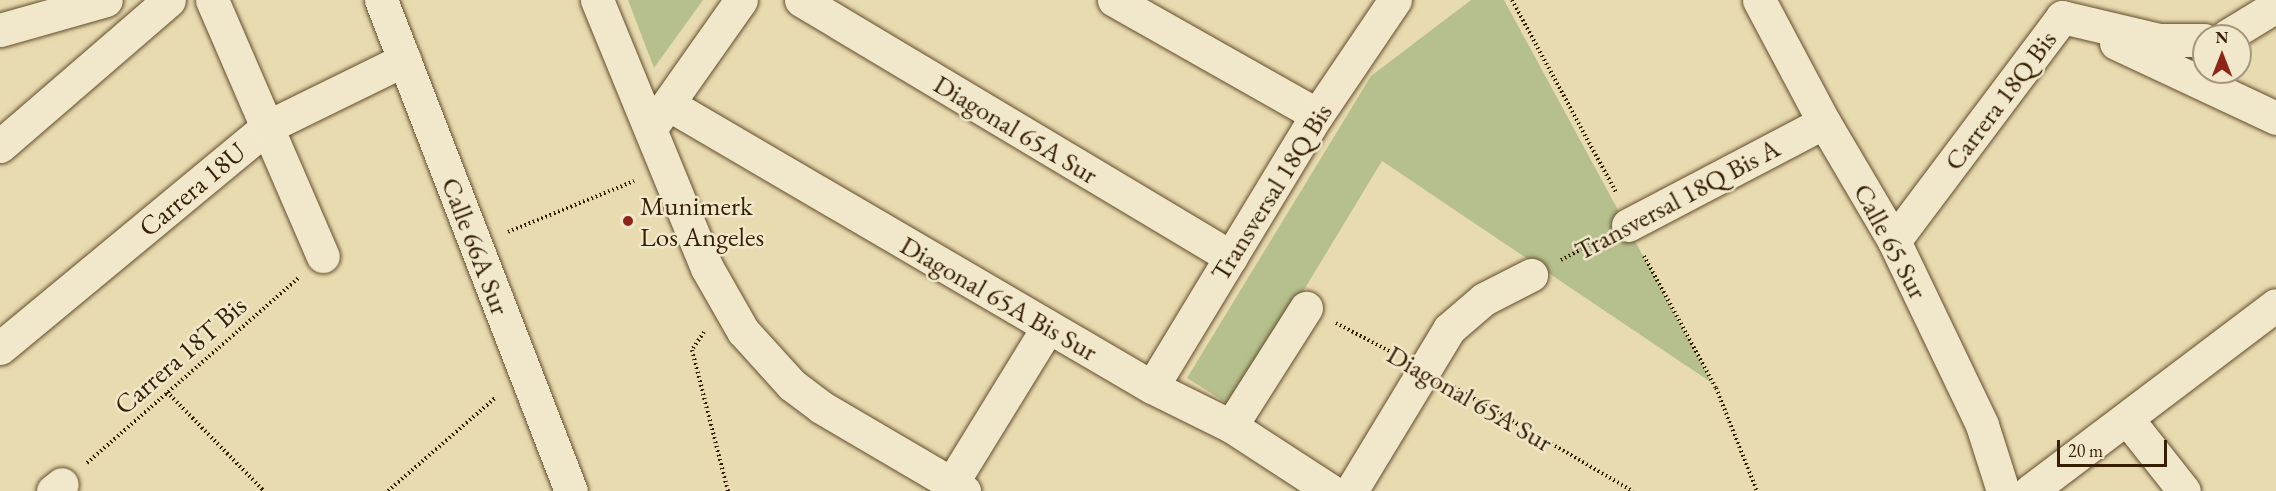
<!DOCTYPE html>
<style>
body{margin:0}
#map{position:relative;width:2276px;height:491px;overflow:hidden;background:#e9dbb0;font-family:"EB Garamond",serif}
div>[style]{position:absolute}
.green>*{inset:0;background:#b5c08c}
.path>*{height:4px;margin-top:-2px;transform-origin:0;background:repeating-linear-gradient(90deg,#361e00 0 1.5px,transparent 0 4.5px)}
.roads{filter:drop-shadow(0 0 2px #634d2c) drop-shadow(0 0 2px #634d2c)}
.street>*{height:33px;margin:-16.5px;padding:0 16.5px;transform-origin:16.5px;border-radius:16.5px;background:#f1e8cc}
.secondary>*{height:33px;margin:-16.5px;padding:0 16.5px;transform-origin:16.5px;border-radius:16.5px;background:#f1e8cc}
.dots>*{width:16px;height:16px;translate:-50% -50%;box-sizing:border-box;border:3px solid #f1e8cc;border-radius:50%}
span{translate:-50% -50%;white-space:nowrap;text-align:center;line-height:1.15;-webkit-text-stroke:5px #f1e8cc;paint-order:stroke}
.street-label{font-size:27px;color:#361e00}
.poi-label{font-size:27px;color:#361e00}
.left{translate:0 -50%;text-align:left}
.north{position:absolute;left:2192px;top:24px;width:60px;height:60px;box-sizing:border-box;background:#f1e8cc;border:2px solid #a6977a;border-radius:50%;rotate:0deg;font-size:16px;font-weight:700;line-height:24px;text-align:center;color:#361e00}
.north::after{content:'';display:block;margin:auto;width:21px;height:27px;background:#8f2418;clip-path:polygon(50% 0,100% 100%,50% 72%,0 100%)}
.scale{position:absolute;left:2057px;top:440px;width:110px;height:27px;box-sizing:border-box;border:3px solid #361e00;border-top:0;padding-left:8px;font-size:18px;line-height:21px;white-space:nowrap;color:#361e00;-webkit-text-stroke:4px #f1e8cc;paint-order:stroke}
</style>
<div id="map">
<div class="green">
<i style="clip-path:polygon(628px 0,703px 0,654px 68px)"></i>
<i style="clip-path:polygon(1471px 0,1504px 0,1712px 383px,1382px 161px,1233px 407px,1187px 378px,1371px 76px)"></i>
</div>
<div class="path">
<i style="left:1512px;top:0;width:218px;rotate:61.6deg"></i>
<i style="left:508px;top:232px;width:136px;rotate:-22deg"></i>
<i style="left:1644px;top:256px;width:150px;rotate:61.4deg"></i>
<i style="left:1716px;top:388px;width:111px;rotate:68.3deg"></i>
<i style="left:1561px;top:260px;width:41px;rotate:-27.8deg"></i>
<i style="left:1336px;top:323px;width:64px;rotate:27.8deg"></i>
<i style="left:704px;top:332px;width:22px;rotate:124deg"></i>
<i style="left:692px;top:350px;width:146px;rotate:75.7deg"></i>
<i style="left:1454px;top:387px;width:207px;rotate:30.2deg"></i>
<i style="left:167px;top:392px;width:139px;rotate:45.6deg"></i>
<i style="left:87px;top:463px;width:281px;rotate:-41.2deg"></i>
<i style="left:388px;top:491px;width:143px;rotate:-41deg"></i>
</div>
<div class="roads">
<div class="street">
<i style="left:212px;top:0;width:279px;rotate:66.6deg"></i>
<i style="left:381px;top:0;width:526px;rotate:68.85deg"></i>
<i style="left:801px;top:0;width:501px;rotate:30.87deg"></i>
<i style="left:1114px;top:0;width:233px;rotate:29.5deg"></i>
<i style="left:1759px;top:0;width:138px;rotate:62deg"></i>
<i style="left:1824px;top:122px;width:138px;rotate:59.5deg"></i>
<i style="left:1894px;top:241px;width:204px;rotate:64.4deg"></i>
<i style="left:1982px;top:425px;width:69px;rotate:72.3deg"></i>
<i style="left:0;top:30px;width:110px;rotate:-15.8deg"></i>
<i style="left:2227px;top:36px;width:57px;rotate:-31.5deg"></i>
<i style="left:2116px;top:43px;width:177px;rotate:25.1deg"></i>
<i style="left:668px;top:104px;width:561px;rotate:30.32deg"></i>
<i style="left:1152px;top:387px;width:88px;rotate:26.3deg"></i>
<i style="left:1231px;top:426px;width:119px;rotate:33deg"></i>
<i style="left:655px;top:122px;width:149px;rotate:-54.8deg"></i>
<i style="left:0;top:146px;width:223px;rotate:-40.8deg"></i>
<i style="left:1628px;top:225px;width:221px;rotate:-27.7deg"></i>
<i style="left:1894px;top:241px;width:280px;rotate:-53.1deg"></i>
<i style="left:2062px;top:17px;width:100px;rotate:13.3deg"></i>
<i style="left:2159px;top:40px;width:45px"></i>
<i style="left:0;top:348px;width:347px;rotate:-39.6deg"></i>
<i style="left:267px;top:127px;width:153px;rotate:-26.1deg"></i>
<i style="left:1152px;top:387px;width:318px;rotate:-58.8deg"></i>
<i style="left:1317px;top:115px;width:139px;rotate:-55.9deg"></i>
<i style="left:2128px;top:420px;width:90px;rotate:51.7deg"></i>
<i style="left:1231px;top:426px;width:140px;rotate:-57.6deg"></i>
<i style="left:53px;top:491px;width:11px;rotate:-38deg"></i>
<i style="left:947px;top:491px;width:193px;rotate:-58.4deg"></i>
<i style="left:1351px;top:491px;width:189px;rotate:-58.8deg"></i>
<i style="left:1449px;top:329px;width:46px;rotate:-40.6deg"></i>
<i style="left:1484px;top:299px;width:53px;rotate:-27.1deg"></i>
<i style="left:2030px;top:491px;width:308px;rotate:-37.1deg"></i>
</div>
<div class="secondary">
<i style="left:597px;top:0;width:290px;rotate:67.7deg"></i>
<i style="left:707px;top:268px;width:73px;rotate:60.3deg"></i>
<i style="left:743px;top:331px;width:73px;rotate:47.8deg"></i>
<i style="left:792px;top:385px;width:36px;rotate:37deg"></i>
<i style="left:821px;top:407px;width:166px;rotate:30.4deg"></i>
</div>
</div>
<div class="dots">
<i style="left:628px;top:221px;background:#8f2418"></i>
</div>
<div class="street-label">
<span style="left:2000px;top:100px;rotate:-53deg">Carrera 18Q Bis</span>
<span style="left:1016px;top:129px;rotate:31deg">Diagonal 65A Sur</span>
<span style="left:192px;top:189px;rotate:-40deg">Carrera 18U</span>
<span style="left:1271px;top:192px;rotate:-58deg">Transversal 18Q Bis</span>
<span style="left:1677px;top:199px;rotate:-28deg">Transversal 18Q Bis A</span>
<span style="left:1891px;top:241px;rotate:62deg">Calle 65 Sur</span>
<span style="left:476px;top:246px;rotate:69deg">Calle 66A Sur</span>
<span style="left:999px;top:298px;rotate:30deg">Diagonal 65A Bis Sur</span>
<span style="left:180px;top:355px;rotate:-41deg">Carrera 18T Bis</span>
<span style="left:1470px;top:398px;rotate:30deg">Diagonal 65A Sur</span>
</div>
<div class="poi-label">
<span class="left" style="left:640px;top:221px">Munimerk<br>Los Angeles</span>
</div>
<div class="north">N</div>
<div class="scale">20 m</div>
</div>
